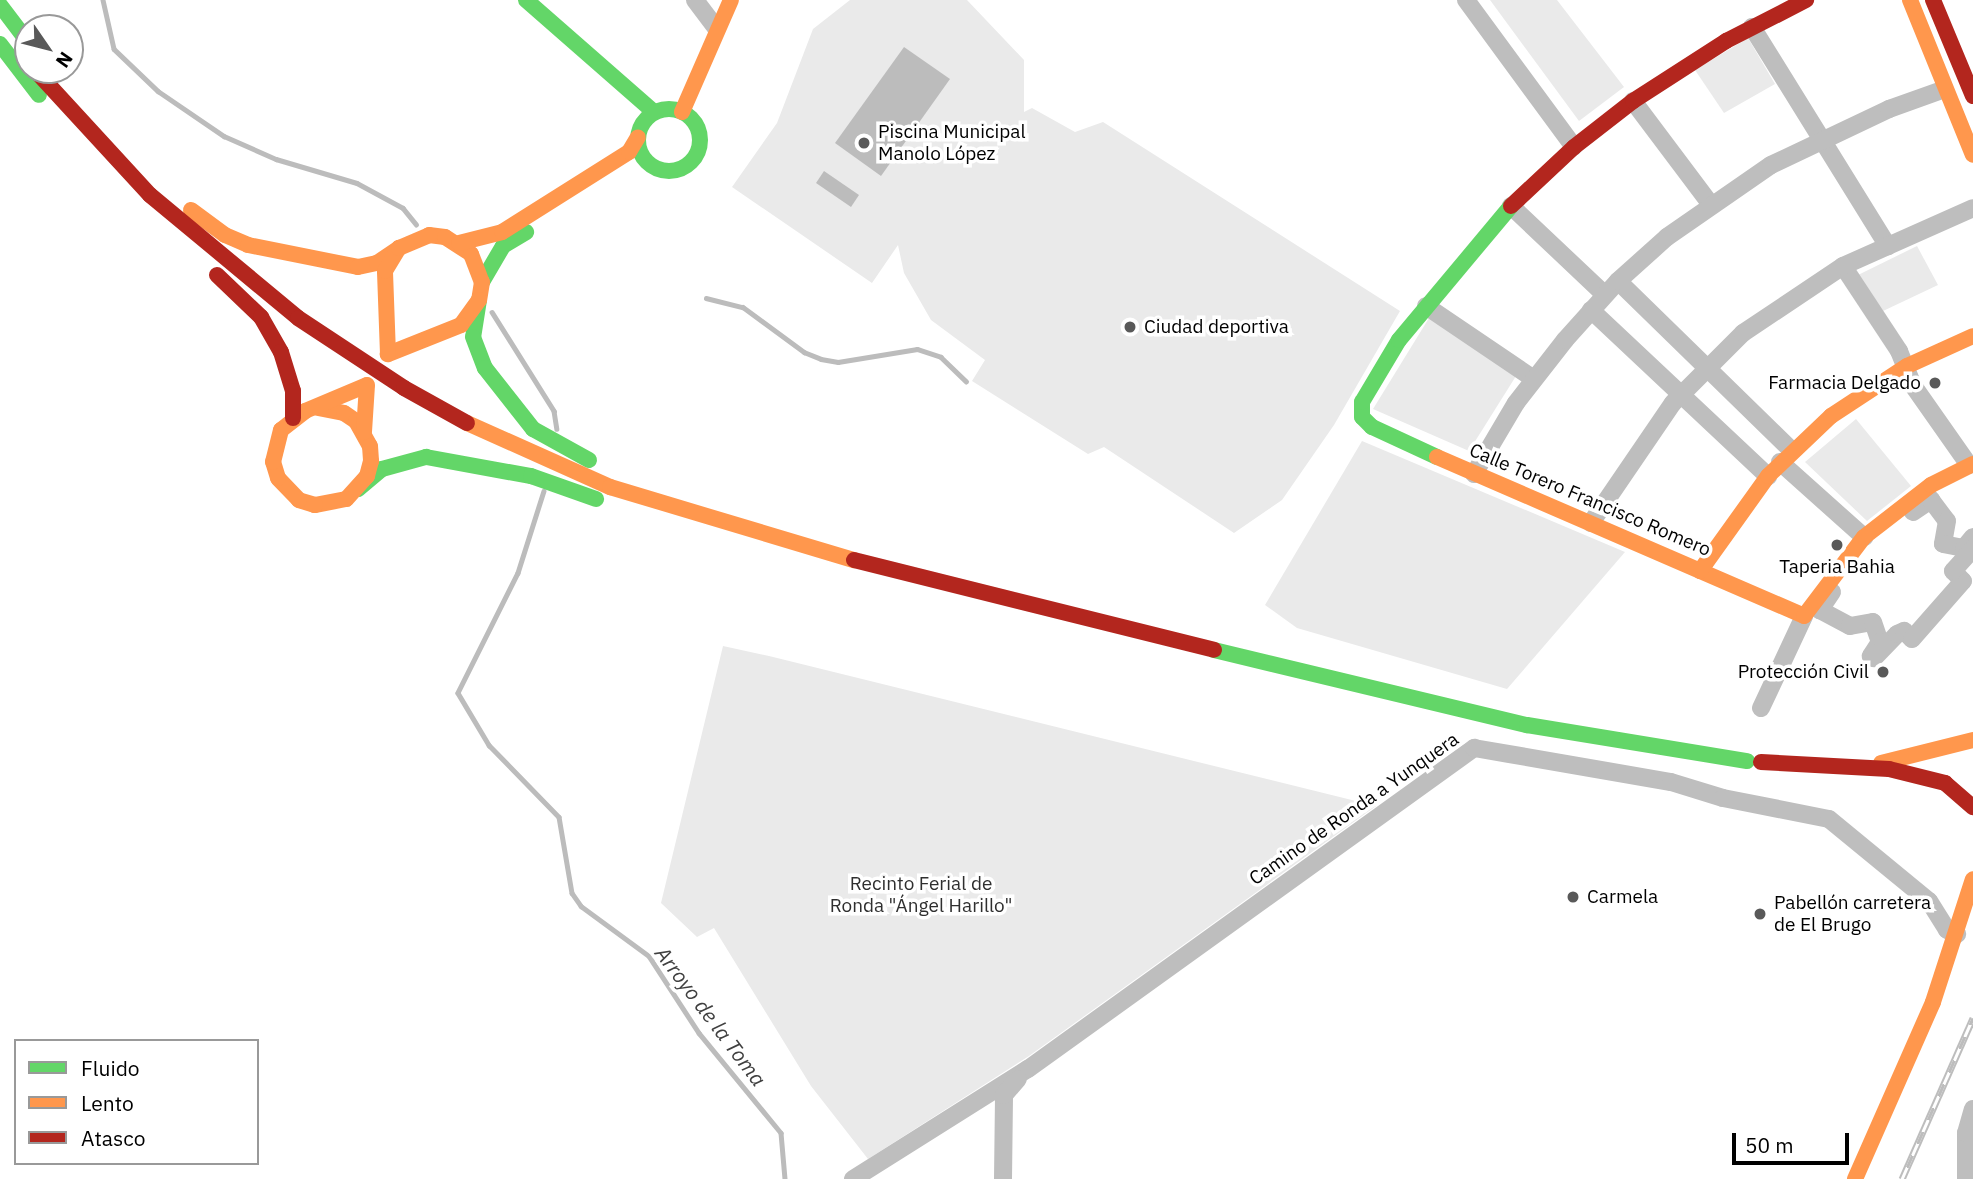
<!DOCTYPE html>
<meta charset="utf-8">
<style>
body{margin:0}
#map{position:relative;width:1973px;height:1179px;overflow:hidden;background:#fff;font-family:"IBM Plex Sans",sans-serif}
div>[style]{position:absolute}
.green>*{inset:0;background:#eaeaea}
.water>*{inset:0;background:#bcbcbc}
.stream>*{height:4.5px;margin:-2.25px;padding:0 2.25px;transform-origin:2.25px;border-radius:2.25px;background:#bcbcbc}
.street>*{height:18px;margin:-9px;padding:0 9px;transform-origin:9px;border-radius:9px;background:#bebebe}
.fast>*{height:16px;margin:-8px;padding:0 8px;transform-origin:8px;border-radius:8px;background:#63d668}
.fast>.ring{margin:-8px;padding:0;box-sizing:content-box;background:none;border:16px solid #63d668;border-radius:50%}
.slow>*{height:16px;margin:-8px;padding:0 8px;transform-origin:8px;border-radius:8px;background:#ff974d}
.jam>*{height:16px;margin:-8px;padding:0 8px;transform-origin:8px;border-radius:8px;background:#b3261e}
.rail>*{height:7px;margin-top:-3.5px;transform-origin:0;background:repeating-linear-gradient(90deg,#fff 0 13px,#bdbdbd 0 26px);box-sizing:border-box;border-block:2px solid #bdbdbd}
.dots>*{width:19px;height:19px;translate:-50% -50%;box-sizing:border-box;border:4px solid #fff;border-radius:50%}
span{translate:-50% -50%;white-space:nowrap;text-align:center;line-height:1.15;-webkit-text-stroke:7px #fff;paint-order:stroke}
.poi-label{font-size:19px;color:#000}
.left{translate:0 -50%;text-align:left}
.right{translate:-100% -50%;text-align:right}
.street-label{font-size:19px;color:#000}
.park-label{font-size:19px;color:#2f2f2f}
.water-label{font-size:21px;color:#404040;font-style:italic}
.legend{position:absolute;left:14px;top:1039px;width:245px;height:126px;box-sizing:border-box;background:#fff;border:2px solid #999;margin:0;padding:9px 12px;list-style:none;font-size:21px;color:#000}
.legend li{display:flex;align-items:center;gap:14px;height:35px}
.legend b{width:35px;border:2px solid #999}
.north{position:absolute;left:14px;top:14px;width:70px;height:70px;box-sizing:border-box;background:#fff;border:2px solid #999;border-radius:50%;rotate:125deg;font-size:19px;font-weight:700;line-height:28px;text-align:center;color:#000}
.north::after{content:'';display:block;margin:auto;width:24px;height:32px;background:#595959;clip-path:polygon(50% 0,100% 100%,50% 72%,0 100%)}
.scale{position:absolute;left:1732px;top:1133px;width:117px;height:32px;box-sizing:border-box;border:4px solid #000;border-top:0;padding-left:9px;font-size:21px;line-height:24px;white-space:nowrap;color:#000;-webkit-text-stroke:5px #fff;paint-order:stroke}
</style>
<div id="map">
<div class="green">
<i style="clip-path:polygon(850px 0,967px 0,1024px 60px,1024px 112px,1032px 108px,1075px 132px,1103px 122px,1400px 311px,1334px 425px,1282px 500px,1234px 533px,1104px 447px,1088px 454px,972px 381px,985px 360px,931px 320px,904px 273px,898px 245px,872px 283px,732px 187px,777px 123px,813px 29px)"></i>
<i style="clip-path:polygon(1490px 0,1557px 0,1624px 87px,1579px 121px)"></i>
<i style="clip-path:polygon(1748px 38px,1775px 84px,1724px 113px,1695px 70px)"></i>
<i style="clip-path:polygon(1917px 246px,1938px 285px,1883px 311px,1858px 275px)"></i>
<i style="clip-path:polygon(1429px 318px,1516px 376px,1469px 451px,1373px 409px)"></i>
<i style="clip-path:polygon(1856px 419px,1911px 486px,1867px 521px,1805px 462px)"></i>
<i style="clip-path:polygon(1362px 441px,1625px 552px,1507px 689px,1297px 628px,1265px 605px)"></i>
<i style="clip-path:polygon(723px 646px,769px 656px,1376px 806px,1029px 1056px,868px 1159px,811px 1086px,714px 928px,697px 937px,661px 903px)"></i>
</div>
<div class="water">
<i style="clip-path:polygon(904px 47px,950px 79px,881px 176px,835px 143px)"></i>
<i style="clip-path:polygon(824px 171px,859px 195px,851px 207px,816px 183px)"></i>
</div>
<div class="stream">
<i style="left:103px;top:0;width:50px;rotate:77.3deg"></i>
<i style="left:114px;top:49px;width:61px;rotate:43.7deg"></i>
<i style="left:158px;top:91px;width:80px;rotate:34.3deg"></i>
<i style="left:224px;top:136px;width:57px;rotate:23.9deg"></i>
<i style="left:276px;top:159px;width:84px;rotate:16.5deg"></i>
<i style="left:357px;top:183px;width:52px;rotate:28.5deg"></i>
<i style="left:403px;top:208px;width:21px;rotate:51deg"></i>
<i style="left:706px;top:298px;width:38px;rotate:14deg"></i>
<i style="left:743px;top:307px;width:76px;rotate:36.4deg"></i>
<i style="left:804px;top:352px;width:18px;rotate:22deg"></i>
<i style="left:821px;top:359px;width:17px;rotate:10deg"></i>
<i style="left:838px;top:362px;width:80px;rotate:-9.3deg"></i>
<i style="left:917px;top:349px;width:25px;rotate:18deg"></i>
<i style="left:941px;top:357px;width:35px;rotate:44deg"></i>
<i style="left:492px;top:312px;width:117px;rotate:57.9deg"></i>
<i style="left:554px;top:411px;width:18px;rotate:81deg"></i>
<i style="left:544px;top:491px;width:86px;rotate:107.6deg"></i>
<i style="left:518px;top:573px;width:134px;rotate:116.6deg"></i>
<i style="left:458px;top:693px;width:61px;rotate:59.2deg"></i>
<i style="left:489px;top:745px;width:100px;rotate:45.8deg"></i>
<i style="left:559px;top:817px;width:77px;rotate:80.3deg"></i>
<i style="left:572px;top:893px;width:16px;rotate:55deg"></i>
<i style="left:581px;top:906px;width:84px;rotate:36.3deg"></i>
<i style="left:649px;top:956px;width:92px;rotate:57deg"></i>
<i style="left:699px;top:1033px;width:129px;rotate:50.6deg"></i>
<i style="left:781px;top:1133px;width:46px;rotate:85deg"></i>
</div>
<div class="street">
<i style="left:695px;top:0;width:36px;rotate:53deg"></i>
<i style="left:1466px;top:0;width:182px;rotate:53.7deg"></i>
<i style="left:1752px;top:27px;width:258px;rotate:58.2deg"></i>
<i style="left:1633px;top:101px;width:130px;rotate:53.1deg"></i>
<i style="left:1511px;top:206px;width:129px;rotate:43.4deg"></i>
<i style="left:1843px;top:266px;width:102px;rotate:56.6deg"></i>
<i style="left:1899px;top:351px;width:35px;rotate:68deg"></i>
<i style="left:1912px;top:384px;width:99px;rotate:54.9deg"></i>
<i style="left:1618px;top:281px;width:243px;rotate:44.3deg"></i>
<i style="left:1426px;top:306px;width:130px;rotate:34.1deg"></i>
<i style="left:1591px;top:310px;width:243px;rotate:43.2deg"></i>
<i style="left:1780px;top:462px;width:113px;rotate:41.8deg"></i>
<i style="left:1474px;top:474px;width:82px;rotate:-59.4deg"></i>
<i style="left:1516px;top:403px;width:80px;rotate:-52.1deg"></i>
<i style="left:1565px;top:340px;width:79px;rotate:-48.1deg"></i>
<i style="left:1618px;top:281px;width:66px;rotate:-41.9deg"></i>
<i style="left:1667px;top:237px;width:126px;rotate:-34.7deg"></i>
<i style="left:1771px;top:165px;width:131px;rotate:-25.4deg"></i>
<i style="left:1889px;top:109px;width:59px;rotate:-19.7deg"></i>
<i style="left:1913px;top:512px;width:22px;rotate:-34deg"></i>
<i style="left:1931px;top:500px;width:26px;rotate:53deg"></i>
<i style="left:1947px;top:521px;width:23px;rotate:100deg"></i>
<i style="left:1943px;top:544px;width:21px;rotate:11deg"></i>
<i style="left:1964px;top:548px;width:14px;rotate:-51deg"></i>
<i style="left:1591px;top:523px;width:145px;rotate:-55.7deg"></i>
<i style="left:1673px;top:403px;width:99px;rotate:-45deg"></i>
<i style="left:1743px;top:333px;width:120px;rotate:-33.8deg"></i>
<i style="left:1843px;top:266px;width:142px;rotate:-24deg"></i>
<i style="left:1832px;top:592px;width:22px;rotate:124deg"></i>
<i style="left:1820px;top:610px;width:34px;rotate:28deg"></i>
<i style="left:1850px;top:626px;width:23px;rotate:-10deg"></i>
<i style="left:1873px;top:622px;width:21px;rotate:71deg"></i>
<i style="left:1880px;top:642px;width:17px;rotate:123deg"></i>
<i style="left:1871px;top:656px;width:4px;rotate:34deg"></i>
<i style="left:1874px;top:658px;width:33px;rotate:-46deg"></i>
<i style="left:1897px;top:634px;width:8px;rotate:-23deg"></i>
<i style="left:1904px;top:631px;width:11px;rotate:45deg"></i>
<i style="left:1912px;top:639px;width:77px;rotate:-48.7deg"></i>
<i style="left:1963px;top:581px;width:14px;rotate:-135deg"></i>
<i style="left:1953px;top:571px;width:30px;rotate:-48deg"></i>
<i style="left:1761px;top:708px;width:102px;rotate:-64.9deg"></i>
<i style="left:853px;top:1179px;width:207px;rotate:-32.2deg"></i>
<i style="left:1028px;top:1069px;width:550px;rotate:-35.74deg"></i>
<i style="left:1474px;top:748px;width:200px;rotate:9.8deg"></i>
<i style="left:1671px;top:782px;width:54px;rotate:17.1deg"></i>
<i style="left:1723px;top:798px;width:108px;rotate:11.2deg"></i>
<i style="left:1829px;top:819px;width:129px;rotate:39.4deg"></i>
<i style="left:1929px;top:901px;width:34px;rotate:58deg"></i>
<i style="left:1947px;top:930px;width:11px;rotate:22deg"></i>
<i style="left:1003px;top:1179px;width:84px;rotate:-89.3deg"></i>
<i style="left:1004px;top:1095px;width:21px;rotate:-49deg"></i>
<i style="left:1966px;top:1179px;width:46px;rotate:-90deg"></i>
<i style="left:1966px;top:1133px;width:25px;rotate:-74deg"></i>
</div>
<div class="fast">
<i style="left:526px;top:0;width:170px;rotate:41.2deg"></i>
<i style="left:0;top:5px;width:46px;rotate:52.9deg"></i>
<i style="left:0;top:44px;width:64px;rotate:52.6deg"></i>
<i class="ring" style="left:638px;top:109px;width:46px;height:46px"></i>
<i style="left:482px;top:282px;width:42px;rotate:-59.7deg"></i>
<i style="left:503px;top:246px;width:27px;rotate:-31deg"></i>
<i style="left:479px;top:300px;width:37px;rotate:99deg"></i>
<i style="left:473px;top:337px;width:33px;rotate:69deg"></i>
<i style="left:485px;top:368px;width:78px;rotate:51.8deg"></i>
<i style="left:533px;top:429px;width:64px;rotate:29deg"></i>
<i style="left:1437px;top:457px;width:72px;rotate:-155.2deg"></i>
<i style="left:1372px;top:427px;width:14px;rotate:-135deg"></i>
<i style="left:1362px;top:417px;width:15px;rotate:-90deg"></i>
<i style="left:1362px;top:402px;width:72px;rotate:-59.2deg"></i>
<i style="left:1399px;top:340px;width:175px;rotate:-50.1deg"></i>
<i style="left:358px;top:489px;width:31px;rotate:-40deg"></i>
<i style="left:382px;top:469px;width:46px;rotate:-15.3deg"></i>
<i style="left:426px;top:457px;width:107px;rotate:10.3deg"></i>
<i style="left:531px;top:476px;width:69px;rotate:19.5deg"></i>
<i style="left:1214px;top:650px;width:322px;rotate:13.5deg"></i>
<i style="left:1527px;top:725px;width:223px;rotate:9.3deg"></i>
</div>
<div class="slow">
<i style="left:1910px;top:0;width:167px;rotate:67.9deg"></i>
<i style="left:682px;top:112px;width:122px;rotate:-66.4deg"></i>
<i style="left:191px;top:210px;width:42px;rotate:36.3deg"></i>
<i style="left:225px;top:235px;width:25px;rotate:23deg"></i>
<i style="left:248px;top:245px;width:112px;rotate:11.3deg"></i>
<i style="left:358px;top:267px;width:19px;rotate:-12deg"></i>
<i style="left:377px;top:263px;width:27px;rotate:-34deg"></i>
<i style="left:429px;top:235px;width:16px;rotate:7deg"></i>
<i style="left:445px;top:237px;width:31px;rotate:33deg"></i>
<i style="left:471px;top:254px;width:30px;rotate:69deg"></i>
<i style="left:482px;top:282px;width:18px;rotate:99deg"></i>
<i style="left:479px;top:300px;width:31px;rotate:126deg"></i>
<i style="left:461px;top:325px;width:79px;rotate:158.3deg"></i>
<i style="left:388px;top:354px;width:83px;rotate:-92.1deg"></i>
<i style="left:385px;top:271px;width:27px;rotate:-59deg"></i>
<i style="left:399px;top:248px;width:33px;rotate:-23deg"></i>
<i style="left:459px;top:243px;width:44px;rotate:-14.3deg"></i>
<i style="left:502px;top:232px;width:150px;rotate:-32.2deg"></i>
<i style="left:629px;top:152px;width:17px;rotate:-59deg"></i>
<i style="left:318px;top:408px;width:26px;rotate:11deg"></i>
<i style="left:344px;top:413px;width:14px;rotate:34deg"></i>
<i style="left:356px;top:421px;width:29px;rotate:61deg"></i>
<i style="left:370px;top:446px;width:15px;rotate:86deg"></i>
<i style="left:371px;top:461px;width:16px;rotate:105deg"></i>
<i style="left:367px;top:476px;width:31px;rotate:132deg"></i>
<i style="left:346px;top:499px;width:32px;rotate:169deg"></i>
<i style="left:315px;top:505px;width:17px;rotate:-163deg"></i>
<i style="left:299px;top:500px;width:30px;rotate:-134deg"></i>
<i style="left:278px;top:478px;width:17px;rotate:-107deg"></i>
<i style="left:273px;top:462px;width:33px;rotate:-76deg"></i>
<i style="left:281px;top:430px;width:31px;rotate:-38deg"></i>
<i style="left:305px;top:411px;width:67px;rotate:-22.8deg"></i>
<i style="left:367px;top:385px;width:47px;rotate:93.7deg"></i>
<i style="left:467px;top:423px;width:157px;rotate:24.1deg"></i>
<i style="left:610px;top:487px;width:255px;rotate:16.7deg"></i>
<i style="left:1437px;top:457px;width:400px;rotate:23.4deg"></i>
<i style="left:1804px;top:616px;width:99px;rotate:-52.8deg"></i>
<i style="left:1864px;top:537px;width:85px;rotate:-37.8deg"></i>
<i style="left:1931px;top:485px;width:47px;rotate:-26.6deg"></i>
<i style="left:1700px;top:571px;width:117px;rotate:-54.4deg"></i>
<i style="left:1768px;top:476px;width:87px;rotate:-43.6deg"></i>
<i style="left:1831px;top:416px;width:91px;rotate:-33.3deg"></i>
<i style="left:1907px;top:366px;width:72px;rotate:-24.4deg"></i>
<i style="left:1881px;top:763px;width:95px;rotate:-14deg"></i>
<i style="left:1855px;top:1179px;width:193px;rotate:-66.2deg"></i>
<i style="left:1933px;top:1002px;width:129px;rotate:-72deg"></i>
</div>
<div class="jam">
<i style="left:1933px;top:0;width:104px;rotate:67.4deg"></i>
<i style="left:35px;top:70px;width:170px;rotate:47.4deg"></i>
<i style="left:150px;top:195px;width:192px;rotate:39.7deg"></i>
<i style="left:298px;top:318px;width:127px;rotate:33.4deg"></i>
<i style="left:404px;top:388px;width:72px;rotate:29.1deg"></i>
<i style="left:1511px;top:206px;width:86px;rotate:-43.1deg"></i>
<i style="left:1574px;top:147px;width:75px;rotate:-37.9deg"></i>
<i style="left:1633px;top:101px;width:111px;rotate:-32.8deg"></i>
<i style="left:1726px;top:41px;width:90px;rotate:-27.1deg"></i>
<i style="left:217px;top:275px;width:61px;rotate:43.7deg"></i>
<i style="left:261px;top:317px;width:40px;rotate:60.3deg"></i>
<i style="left:281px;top:352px;width:41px;rotate:72.9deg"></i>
<i style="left:293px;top:391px;width:27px;rotate:90deg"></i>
<i style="left:854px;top:560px;width:371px;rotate:14deg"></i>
<i style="left:1761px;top:762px;width:128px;rotate:3.1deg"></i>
<i style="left:1889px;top:769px;width:58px;rotate:14deg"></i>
<i style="left:1945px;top:783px;width:37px;rotate:41deg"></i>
</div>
<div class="rail">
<i style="left:1902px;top:1179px;width:176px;rotate:-66.2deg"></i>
</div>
<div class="dots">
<i style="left:864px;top:143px;background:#595959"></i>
<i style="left:1130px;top:327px;background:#595959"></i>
<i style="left:1935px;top:383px;background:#595959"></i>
<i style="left:1837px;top:545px;background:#595959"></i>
<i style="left:1883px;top:672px;background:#595959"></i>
<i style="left:1573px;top:897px;background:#595959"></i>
<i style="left:1760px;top:914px;background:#595959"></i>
</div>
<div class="poi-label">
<span class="left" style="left:878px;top:143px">Piscina Municipal<br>Manolo López</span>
<span class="left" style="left:1144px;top:327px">Ciudad deportiva</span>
<span class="right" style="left:1921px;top:383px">Farmacia Delgado</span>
<span style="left:1837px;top:567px">Taperia Bahia</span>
<span class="right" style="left:1869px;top:672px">Protección Civil</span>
<span class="left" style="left:1587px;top:897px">Carmela</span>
<span class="left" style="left:1774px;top:914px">Pabellón carretera<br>de El Brugo</span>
</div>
<div class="street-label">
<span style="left:1590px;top:500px;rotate:23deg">Calle Torero Francisco Romero</span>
<span style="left:1354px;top:809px;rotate:-35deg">Camino de Ronda a Yunquera</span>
</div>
<div class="park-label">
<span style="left:921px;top:895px">Recinto Ferial de<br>Ronda "Ángel Harillo"</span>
</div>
<div class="water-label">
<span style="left:711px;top:1016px;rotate:53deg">Arroyo de la Toma</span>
</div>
<ul class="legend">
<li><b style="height:9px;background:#63d668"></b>Fluido</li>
<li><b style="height:9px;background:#ff974d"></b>Lento</li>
<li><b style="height:9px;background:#b3261e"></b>Atasco</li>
</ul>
<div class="north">N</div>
<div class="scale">50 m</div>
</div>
